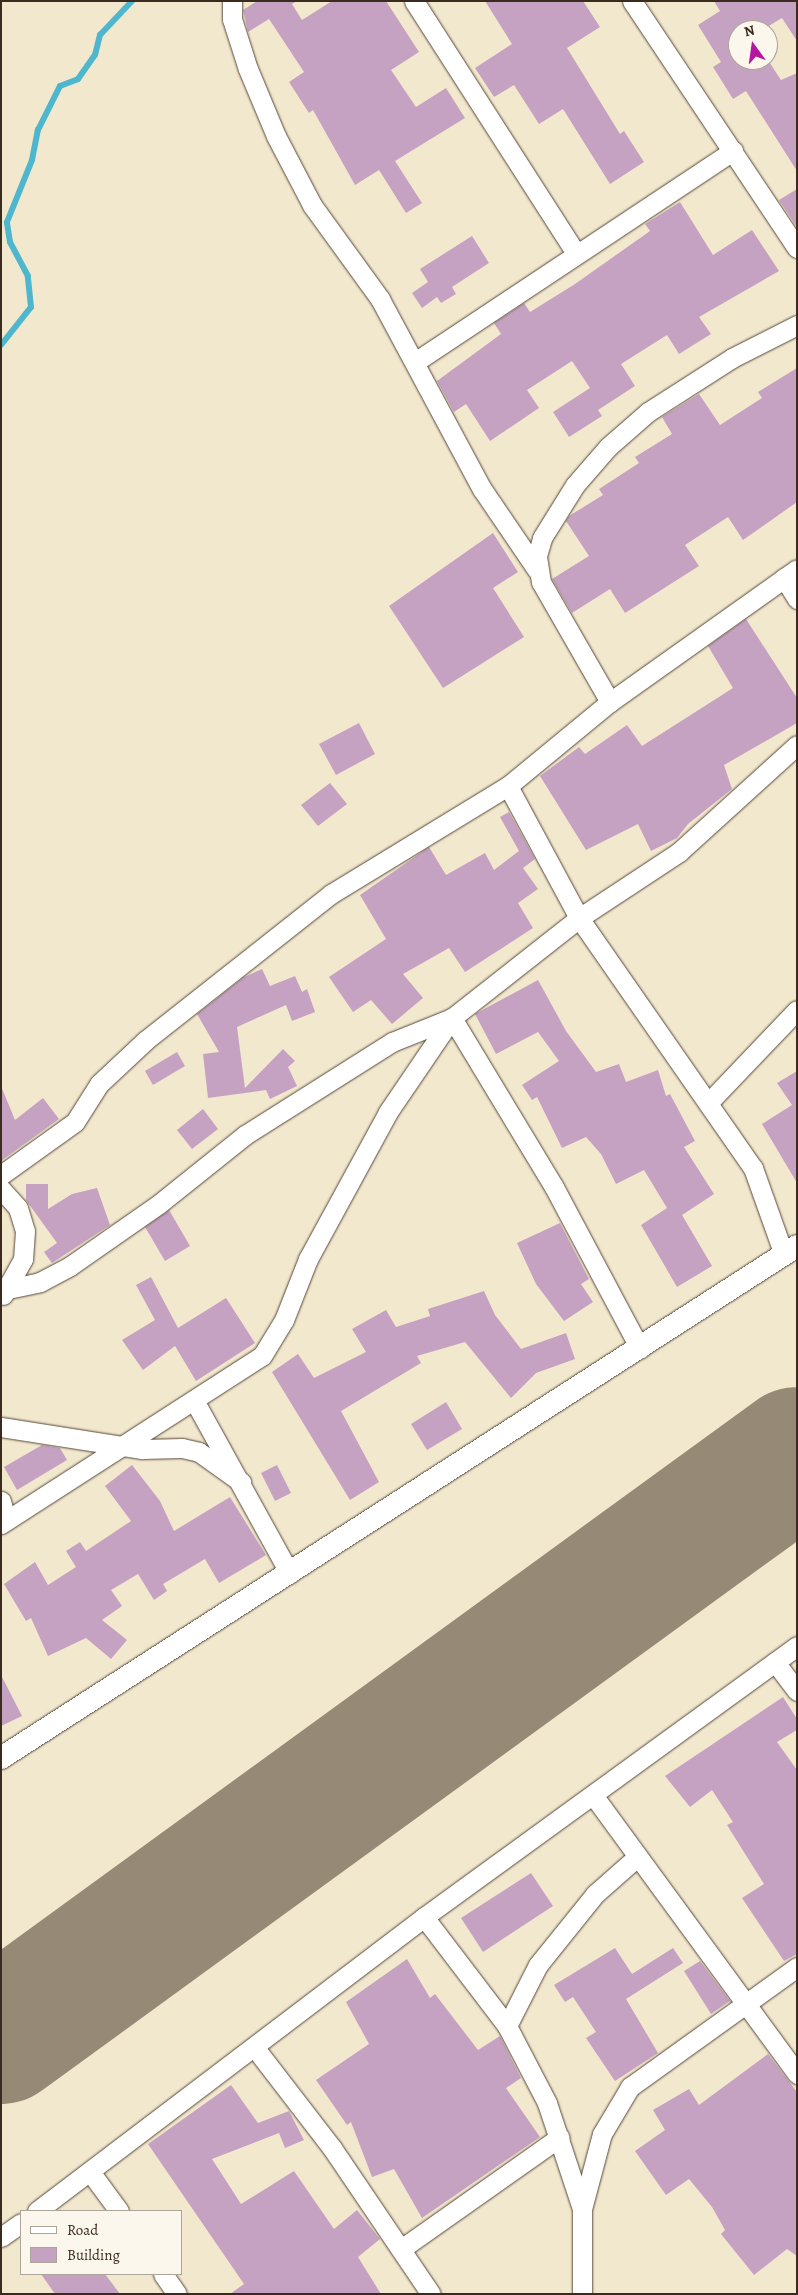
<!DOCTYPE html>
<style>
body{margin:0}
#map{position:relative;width:798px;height:2295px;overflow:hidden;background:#f2e8ce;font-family:Alegreya,serif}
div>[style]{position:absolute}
.stream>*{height:6px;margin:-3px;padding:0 3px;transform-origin:3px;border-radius:3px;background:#4fb7cd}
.runway>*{height:138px;margin:-69px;padding:0 69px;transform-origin:69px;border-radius:69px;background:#968976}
.building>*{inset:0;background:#c6a2c2}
.roads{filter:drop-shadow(0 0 1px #564638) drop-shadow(0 0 1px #564638)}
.minor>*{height:19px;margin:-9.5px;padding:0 9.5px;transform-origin:9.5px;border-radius:9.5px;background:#fff}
.tertiary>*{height:22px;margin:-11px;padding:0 11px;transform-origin:11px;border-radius:11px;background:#fff}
span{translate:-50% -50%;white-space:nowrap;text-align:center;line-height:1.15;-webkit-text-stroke:4px #fbf7ec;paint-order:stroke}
.frame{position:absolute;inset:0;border:2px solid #3b2a1e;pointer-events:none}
.legend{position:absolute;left:20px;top:2210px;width:162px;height:65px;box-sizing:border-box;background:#fbf7ec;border:1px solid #aea59a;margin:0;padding:6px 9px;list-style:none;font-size:15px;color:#3b2a1e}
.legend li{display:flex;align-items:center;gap:10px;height:25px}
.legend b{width:25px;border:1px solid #aea59a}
.north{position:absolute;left:728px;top:20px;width:50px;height:50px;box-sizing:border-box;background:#fbf7ec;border:1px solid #aea59a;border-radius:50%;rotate:346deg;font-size:14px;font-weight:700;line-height:20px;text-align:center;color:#3b2a1e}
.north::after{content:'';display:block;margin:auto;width:18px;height:22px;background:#b5179e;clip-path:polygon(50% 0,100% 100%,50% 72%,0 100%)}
</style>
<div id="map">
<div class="stream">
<i style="left:1px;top:345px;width:48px;rotate:-51.7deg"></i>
<i style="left:31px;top:307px;width:31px;rotate:-96deg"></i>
<i style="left:28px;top:276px;width:38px;rotate:-118deg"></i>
<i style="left:10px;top:242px;width:20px;rotate:-99deg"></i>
<i style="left:7px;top:222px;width:67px;rotate:-68deg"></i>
<i style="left:32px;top:160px;width:31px;rotate:-79deg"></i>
<i style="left:38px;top:130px;width:49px;rotate:-63.4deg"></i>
<i style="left:60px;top:86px;width:19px;rotate:-21deg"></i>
<i style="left:78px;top:79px;width:29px;rotate:-55deg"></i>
<i style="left:95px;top:55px;width:21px;rotate:-76deg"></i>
<i style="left:100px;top:35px;width:47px;rotate:-46.7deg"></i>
</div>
<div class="runway">
<i style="left:1px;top:2035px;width:984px;rotate:-36.03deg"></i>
</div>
<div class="building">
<i style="clip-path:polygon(257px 1px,297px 1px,292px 4px,302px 20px,332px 1px,386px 1px,419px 52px,391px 70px,416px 107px,446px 88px,465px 118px,395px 161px,422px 203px,406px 213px,379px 170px,355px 185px,313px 110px,309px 113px,289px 82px,304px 72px,269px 19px,248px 32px,243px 10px)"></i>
<i style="clip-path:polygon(485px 1px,583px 1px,600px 27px,567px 48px,620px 134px,624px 131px,644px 162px,610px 184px,563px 109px,539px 124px,514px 85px,494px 97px,475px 68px,512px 44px)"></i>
<i style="clip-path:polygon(714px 1px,797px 1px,797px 41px,782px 18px,762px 30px,738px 30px,738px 60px,768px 60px,781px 80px,797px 73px,797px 171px,746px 91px,733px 99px,713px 67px,721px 62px,698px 25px,720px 11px)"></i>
<i style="clip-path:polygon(797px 189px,797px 227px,779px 200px)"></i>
<i style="clip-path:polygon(680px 202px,713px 255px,752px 230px,779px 271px,699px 317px,711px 334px,679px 354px,667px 335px,621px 364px,635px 386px,598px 410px,602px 416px,569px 437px,553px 412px,590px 388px,572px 361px,527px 390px,539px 408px,490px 441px,466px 404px,454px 412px,437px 381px,501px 334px,494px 323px,524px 303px,530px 312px,575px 284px,650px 231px,645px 224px)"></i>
<i style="clip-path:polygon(472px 236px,489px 263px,452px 287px,456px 294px,441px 303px,437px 297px,422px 308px,412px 293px,428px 282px,420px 269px)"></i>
<i style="clip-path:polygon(797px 368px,797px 502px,743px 540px,728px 517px,685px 545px,699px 566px,625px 613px,610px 589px,572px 613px,552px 579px,589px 556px,566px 521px,569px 516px,603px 495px,599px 489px,639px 463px,635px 457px,672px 434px,662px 417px,699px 394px,720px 425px,762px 398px,758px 392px)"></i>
<i style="clip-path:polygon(493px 533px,518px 572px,493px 588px,524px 637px,443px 688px,389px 606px)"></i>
<i style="clip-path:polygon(746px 619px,797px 698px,797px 723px,724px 765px,732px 789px,688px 824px,677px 838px,651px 851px,638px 824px,586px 850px,540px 776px,579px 747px,585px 754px,627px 725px,642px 746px,733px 688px,708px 646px)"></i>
<i style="clip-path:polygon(359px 723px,375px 754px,336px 775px,319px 744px)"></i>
<i style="clip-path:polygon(330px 783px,347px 804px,318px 826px,301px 805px)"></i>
<i style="clip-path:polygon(509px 812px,535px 859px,523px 868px,538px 889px,518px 903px,533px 928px,465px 972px,449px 948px,403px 974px,423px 998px,392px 1024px,371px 1000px,353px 1012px,329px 977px,386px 939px,360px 895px,429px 847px,446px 875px,485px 853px,494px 870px,519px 851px,500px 817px)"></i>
<i style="clip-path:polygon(262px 969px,270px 986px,295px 976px,302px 992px,307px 989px,315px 1012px,292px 1021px,286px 1005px,237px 1027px,245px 1088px,283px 1049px,295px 1061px,288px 1067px,297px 1086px,270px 1099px,266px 1090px,208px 1098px,203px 1054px,219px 1052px,197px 1014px,244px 977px)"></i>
<i style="clip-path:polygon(538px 980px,566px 1031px,596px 1072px,619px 1064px,626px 1082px,658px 1070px,666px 1096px,670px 1094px,695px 1141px,684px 1147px,714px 1194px,682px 1215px,712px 1266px,677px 1287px,641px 1225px,667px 1208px,644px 1170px,616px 1184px,601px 1154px,586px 1137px,562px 1148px,537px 1097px,532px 1100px,522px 1085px,559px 1061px,538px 1032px,496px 1054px,475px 1014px)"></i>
<i style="clip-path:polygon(177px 1052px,185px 1066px,153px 1085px,145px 1071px)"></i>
<i style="clip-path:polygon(797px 1071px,797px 1183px,762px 1124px,792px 1105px,777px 1083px)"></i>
<i style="clip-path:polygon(1px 1086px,15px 1120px,43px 1098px,59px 1119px,1px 1161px)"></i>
<i style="clip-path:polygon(203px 1109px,218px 1129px,192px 1149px,177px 1130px)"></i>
<i style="clip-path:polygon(26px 1184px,48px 1184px,48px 1209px,72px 1194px,97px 1188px,110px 1225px,52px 1263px,44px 1252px,57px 1243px,26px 1200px)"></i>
<i style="clip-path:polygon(169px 1210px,190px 1246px,165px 1261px,145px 1227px)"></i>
<i style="clip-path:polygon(560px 1223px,589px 1279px,581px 1284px,593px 1302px,564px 1321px,536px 1284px,517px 1243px)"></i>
<i style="clip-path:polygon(151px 1277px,178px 1328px,226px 1298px,255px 1343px,196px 1381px,175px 1346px,143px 1370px,122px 1340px,155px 1320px,136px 1285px)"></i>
<i style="clip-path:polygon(484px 1291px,495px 1315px,521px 1349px,566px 1333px,575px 1359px,536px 1373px,511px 1398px,465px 1342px,417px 1356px,421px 1363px,341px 1411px,379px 1482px,350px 1500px,272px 1372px,298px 1354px,314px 1378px,366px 1352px,352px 1329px,386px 1310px,396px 1327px,430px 1316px,428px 1309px)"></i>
<i style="clip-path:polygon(446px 1402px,462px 1429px,427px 1450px,411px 1424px)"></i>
<i style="clip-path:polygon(42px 1445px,60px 1448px,67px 1460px,17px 1490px,4px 1467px)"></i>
<i style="clip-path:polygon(132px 1465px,160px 1501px,174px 1531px,230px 1497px,266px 1555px,219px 1583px,205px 1559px,163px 1584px,167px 1591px,154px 1600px,138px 1574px,111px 1590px,122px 1606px,102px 1620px,127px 1640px,111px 1659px,86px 1638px,48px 1656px,31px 1618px,26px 1621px,4px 1584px,35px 1562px,48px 1585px,76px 1567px,66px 1551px,80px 1542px,86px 1551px,131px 1521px,105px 1486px)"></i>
<i style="clip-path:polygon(277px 1465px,291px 1493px,275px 1501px,261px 1473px)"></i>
<i style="clip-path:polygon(1px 1675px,22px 1716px,1px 1726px)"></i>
<i style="clip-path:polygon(783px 1697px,797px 1719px,797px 1730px,777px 1742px,797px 1770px,797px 1954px,784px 1961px,742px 1898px,764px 1884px,727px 1825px,733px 1822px,712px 1790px,690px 1807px,665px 1776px)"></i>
<i style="clip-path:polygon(531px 1873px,553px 1906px,483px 1952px,461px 1918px)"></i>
<i style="clip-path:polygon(615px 1948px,632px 1974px,673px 1948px,683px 1963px,626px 1999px,658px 2053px,615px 2081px,586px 2038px,596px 2032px,573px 1997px,565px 2002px,554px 1985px)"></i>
<i style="clip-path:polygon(407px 1959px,430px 1998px,435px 1994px,478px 2050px,500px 2036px,521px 2078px,506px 2088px,540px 2137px,422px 2218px,394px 2169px,372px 2177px,351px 2122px,347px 2125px,316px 2080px,369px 2044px,346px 2002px)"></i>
<i style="clip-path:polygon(700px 1961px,730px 2001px,711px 2014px,684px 1971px)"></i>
<i style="clip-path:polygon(768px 2054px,797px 2092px,797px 2256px,787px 2249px,754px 2275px,721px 2234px,725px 2230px,712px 2207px,689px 2179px,666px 2195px,635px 2151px,665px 2130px,653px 2110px,689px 2089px,699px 2105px)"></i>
<i style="clip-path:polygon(231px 2085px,258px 2123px,289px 2111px,304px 2140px,285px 2148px,279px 2133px,212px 2159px,241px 2204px,294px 2171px,334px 2229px,357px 2210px,380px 2239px,358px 2257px,381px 2294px,230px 2294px,244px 2284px,148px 2144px)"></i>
<i style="clip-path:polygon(41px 2274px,105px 2274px,120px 2294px,55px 2294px)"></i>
</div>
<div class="roads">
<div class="minor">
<i style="left:232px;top:1px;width:18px;rotate:90deg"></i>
<i style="left:232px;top:19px;width:52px;rotate:72.3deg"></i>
<i style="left:248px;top:69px;width:73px;rotate:67.3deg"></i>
<i style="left:276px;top:136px;width:78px;rotate:62.4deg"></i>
<i style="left:312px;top:205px;width:116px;rotate:54.1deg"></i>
<i style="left:380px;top:299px;width:216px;rotate:61.8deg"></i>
<i style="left:482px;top:489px;width:98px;rotate:55.8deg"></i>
<i style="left:414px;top:1px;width:298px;rotate:57.3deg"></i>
<i style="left:632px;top:1px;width:297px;rotate:56.3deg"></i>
<i style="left:415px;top:362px;width:382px;rotate:-33.6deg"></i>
<i style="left:784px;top:578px;width:25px;rotate:58deg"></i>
<i style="left:610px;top:702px;width:138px;rotate:-119.9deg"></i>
<i style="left:541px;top:582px;width:26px;rotate:-99deg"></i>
<i style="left:537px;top:556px;width:19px;rotate:-74deg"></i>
<i style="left:542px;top:538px;width:62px;rotate:-58.1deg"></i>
<i style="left:575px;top:485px;width:50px;rotate:-49deg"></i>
<i style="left:608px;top:447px;width:53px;rotate:-41.2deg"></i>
<i style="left:648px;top:412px;width:100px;rotate:-32.7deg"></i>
<i style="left:732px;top:358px;width:73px;rotate:-26.9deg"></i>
<i style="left:508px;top:786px;width:150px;rotate:61.7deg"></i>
<i style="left:579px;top:918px;width:305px;rotate:55.2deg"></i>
<i style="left:753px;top:1168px;width:92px;rotate:70.4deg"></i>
<i style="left:709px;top:1102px;width:127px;rotate:-46.3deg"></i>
<i style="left:1px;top:1175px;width:91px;rotate:-35.6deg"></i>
<i style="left:75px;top:1122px;width:45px;rotate:-57.7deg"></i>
<i style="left:99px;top:1084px;width:64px;rotate:-43.1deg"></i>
<i style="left:146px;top:1040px;width:236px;rotate:-38.3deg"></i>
<i style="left:331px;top:894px;width:207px;rotate:-31.4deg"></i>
<i style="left:508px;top:786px;width:132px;rotate:-39.5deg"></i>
<i style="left:610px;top:702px;width:229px;rotate:-35.4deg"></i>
<i style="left:1px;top:1189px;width:25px;rotate:48deg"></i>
<i style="left:18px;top:1208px;width:24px;rotate:73deg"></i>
<i style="left:25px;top:1231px;width:28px;rotate:94deg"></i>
<i style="left:23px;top:1259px;width:41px;rotate:119.1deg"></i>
<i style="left:8px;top:1289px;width:33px;rotate:-12deg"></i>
<i style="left:40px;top:1282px;width:34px;rotate:-28deg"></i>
<i style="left:70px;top:1266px;width:108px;rotate:-34.9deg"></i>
<i style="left:159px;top:1204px;width:110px;rotate:-38.7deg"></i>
<i style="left:245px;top:1135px;width:174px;rotate:-32.3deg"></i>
<i style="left:392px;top:1042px;width:65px;rotate:-21.8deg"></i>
<i style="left:452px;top:1018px;width:197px;rotate:58.9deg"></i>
<i style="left:554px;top:1187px;width:183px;rotate:62deg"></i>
<i style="left:195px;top:1402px;width:196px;rotate:61.1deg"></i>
<i style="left:1px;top:1427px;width:143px;rotate:8.9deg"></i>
<i style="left:142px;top:1449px;width:40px;rotate:-1.4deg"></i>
<i style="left:182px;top:1448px;width:17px;rotate:13deg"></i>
<i style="left:199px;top:1452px;width:52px;rotate:35.5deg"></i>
<i style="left:1px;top:1501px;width:20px;rotate:75deg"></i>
<i style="left:1px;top:1524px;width:310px;rotate:-32.8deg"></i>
<i style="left:262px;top:1356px;width:42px;rotate:-58.6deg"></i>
<i style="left:284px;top:1320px;width:66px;rotate:-68.5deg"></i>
<i style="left:308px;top:1259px;width:167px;rotate:-61.4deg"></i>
<i style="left:388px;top:1112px;width:114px;rotate:-55.8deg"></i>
<i style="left:452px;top:1018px;width:162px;rotate:-38.2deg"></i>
<i style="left:579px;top:918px;width:120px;rotate:-33.4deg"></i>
<i style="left:679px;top:852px;width:159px;rotate:-42.2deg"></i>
<i style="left:775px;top:1662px;width:36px;rotate:53deg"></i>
<i style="left:593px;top:1795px;width:346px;rotate:53.8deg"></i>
<i style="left:424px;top:1917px;width:137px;rotate:52.7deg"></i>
<i style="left:507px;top:2026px;width:87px;rotate:62.5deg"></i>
<i style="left:547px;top:2103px;width:112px;rotate:71.7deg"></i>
<i style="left:582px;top:2209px;width:85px;rotate:90deg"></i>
<i style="left:507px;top:2026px;width:68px;rotate:-63.1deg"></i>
<i style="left:538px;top:1965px;width:91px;rotate:-51.2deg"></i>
<i style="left:595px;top:1894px;width:55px;rotate:-41.3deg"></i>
<i style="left:255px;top:2048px;width:126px;rotate:52.4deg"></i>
<i style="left:332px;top:2148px;width:176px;rotate:55.9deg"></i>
<i style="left:91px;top:2173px;width:47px;rotate:53.6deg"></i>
<i style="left:582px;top:2209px;width:78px;rotate:-75.1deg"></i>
<i style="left:602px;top:2134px;width:55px;rotate:-59.2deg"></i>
<i style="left:630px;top:2087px;width:206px;rotate:-35.7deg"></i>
<i style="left:37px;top:2211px;width:486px;rotate:-37.2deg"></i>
<i style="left:424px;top:1917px;width:461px;rotate:-36deg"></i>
<i style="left:1px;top:2237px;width:24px;rotate:-35deg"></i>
<i style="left:401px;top:2249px;width:194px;rotate:-35.2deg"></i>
<i style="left:163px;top:2274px;width:24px;rotate:55deg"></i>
</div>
<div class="tertiary">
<i style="left:1px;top:1758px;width:946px;rotate:-32.75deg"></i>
</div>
</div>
<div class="frame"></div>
<ul class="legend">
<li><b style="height:6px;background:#fff"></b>Road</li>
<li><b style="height:14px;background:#c6a2c2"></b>Building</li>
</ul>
<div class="north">N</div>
</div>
